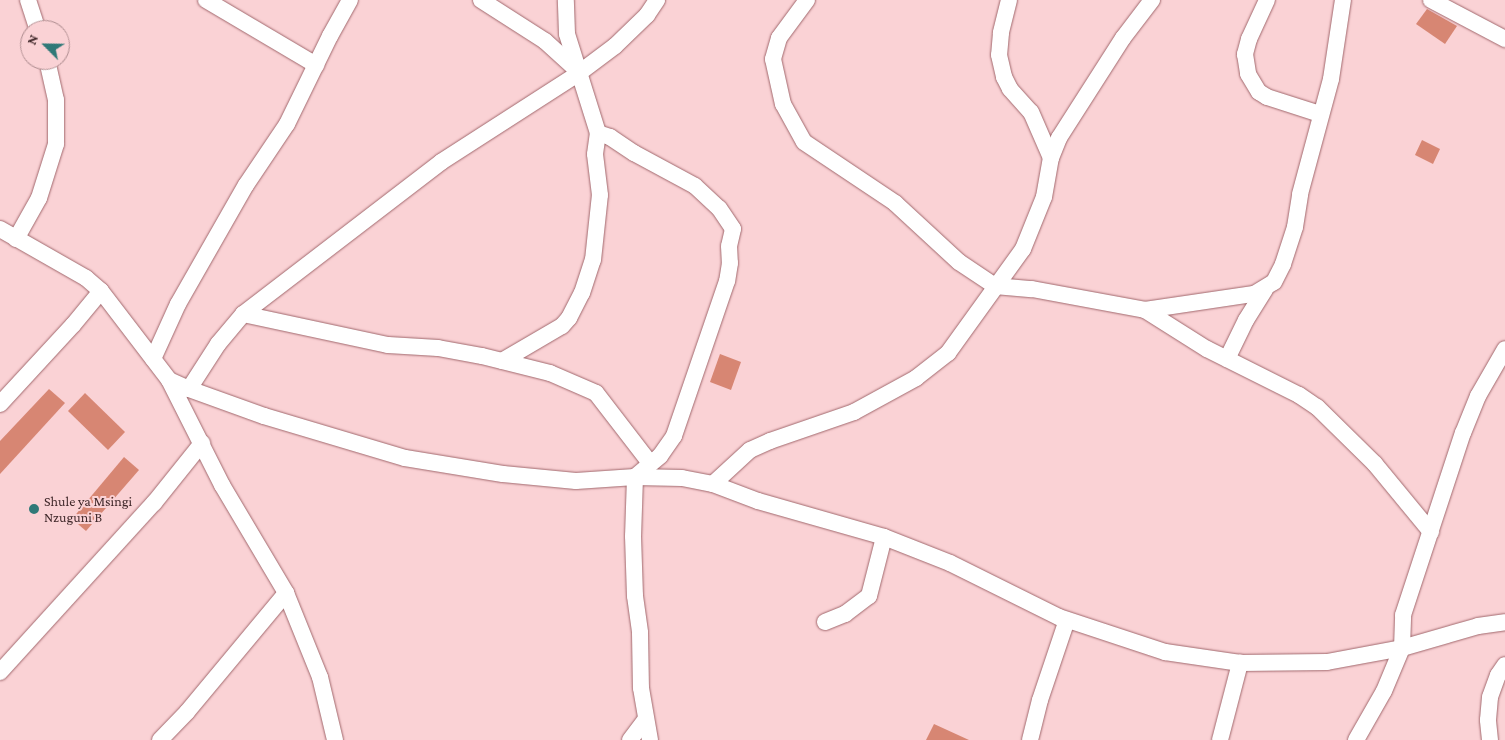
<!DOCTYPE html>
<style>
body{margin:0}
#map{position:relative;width:1505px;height:740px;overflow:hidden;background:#fad2d5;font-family:"Crimson Pro",serif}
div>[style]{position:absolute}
.building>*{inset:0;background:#d78673}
.roads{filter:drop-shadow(0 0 1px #a1686d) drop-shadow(0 0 1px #a1686d)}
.minor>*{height:16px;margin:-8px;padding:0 8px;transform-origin:8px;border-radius:8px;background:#fff}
.dots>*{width:14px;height:14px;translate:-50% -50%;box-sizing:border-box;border:2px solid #fad2d5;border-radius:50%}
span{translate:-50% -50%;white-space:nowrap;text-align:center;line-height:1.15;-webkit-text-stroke:4px #fad2d5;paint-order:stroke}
.poi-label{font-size:14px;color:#41292b}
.left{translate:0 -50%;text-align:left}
.north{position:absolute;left:20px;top:20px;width:50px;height:50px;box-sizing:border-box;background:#fad2d5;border:1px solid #b08e91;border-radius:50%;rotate:293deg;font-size:14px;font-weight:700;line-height:20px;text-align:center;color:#41292b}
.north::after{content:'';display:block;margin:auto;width:18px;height:22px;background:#307978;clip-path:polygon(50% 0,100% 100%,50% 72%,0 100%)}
</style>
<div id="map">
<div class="building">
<i style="clip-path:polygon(1427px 9px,1457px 26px,1445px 44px,1416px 24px)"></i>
<i style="clip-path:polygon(1422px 140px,1440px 149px,1433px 164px,1415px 155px)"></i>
<i style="clip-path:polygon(720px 354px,741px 362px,731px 390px,710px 382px)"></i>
<i style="clip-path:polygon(49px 389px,65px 403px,0 474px,0 441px)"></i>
<i style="clip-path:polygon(85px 393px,125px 432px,108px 450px,68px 411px)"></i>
<i style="clip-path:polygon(124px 457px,139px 470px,86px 531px,72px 519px)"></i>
<i style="clip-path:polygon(934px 724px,969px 740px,926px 740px)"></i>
</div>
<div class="roads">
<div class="minor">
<i style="left:28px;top:0;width:32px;rotate:72deg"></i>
<i style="left:206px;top:0;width:128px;rotate:30.6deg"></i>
<i style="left:481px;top:0;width:76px;rotate:32.6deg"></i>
<i style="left:545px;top:41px;width:45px;rotate:42.3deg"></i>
<i style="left:807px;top:0;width:47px;rotate:126.4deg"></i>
<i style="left:779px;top:38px;width:22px;rotate:106deg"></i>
<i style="left:773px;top:59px;width:46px;rotate:77.5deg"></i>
<i style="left:783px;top:104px;width:43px;rotate:61.1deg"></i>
<i style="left:804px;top:142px;width:110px;rotate:33.8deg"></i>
<i style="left:895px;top:203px;width:87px;rotate:42.7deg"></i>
<i style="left:959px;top:262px;width:43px;rotate:33.7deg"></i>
<i style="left:995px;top:286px;width:37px;rotate:5deg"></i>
<i style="left:1032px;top:289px;width:115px;rotate:10.5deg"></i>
<i style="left:1145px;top:310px;width:73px;rotate:32.2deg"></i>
<i style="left:1207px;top:349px;width:103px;rotate:26.6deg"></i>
<i style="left:1299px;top:395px;width:22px;rotate:34deg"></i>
<i style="left:1317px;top:407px;width:81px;rotate:44.5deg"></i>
<i style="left:1375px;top:464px;width:88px;rotate:50.5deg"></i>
<i style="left:1009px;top:0;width:34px;rotate:104deg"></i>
<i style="left:1001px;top:33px;width:22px;rotate:95deg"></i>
<i style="left:999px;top:55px;width:23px;rotate:77deg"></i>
<i style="left:1004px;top:77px;width:13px;rotate:63deg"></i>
<i style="left:1010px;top:89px;width:31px;rotate:48deg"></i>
<i style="left:1031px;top:112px;width:50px;rotate:66.5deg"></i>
<i style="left:1267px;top:0;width:43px;rotate:114.8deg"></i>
<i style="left:1249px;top:39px;width:16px;rotate:105deg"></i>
<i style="left:1245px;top:54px;width:20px;rotate:81deg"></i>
<i style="left:1248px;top:74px;width:21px;rotate:59deg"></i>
<i style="left:1259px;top:92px;width:9px;rotate:32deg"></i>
<i style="left:1267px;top:97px;width:56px;rotate:17.8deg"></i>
<i style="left:1431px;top:0;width:84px;rotate:27.8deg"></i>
<i style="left:598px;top:133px;width:13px;rotate:18deg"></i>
<i style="left:610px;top:137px;width:29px;rotate:34deg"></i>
<i style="left:634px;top:153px;width:69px;rotate:28.4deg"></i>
<i style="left:695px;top:186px;width:33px;rotate:43deg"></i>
<i style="left:719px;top:208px;width:25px;rotate:56deg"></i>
<i style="left:733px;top:229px;width:17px;rotate:103deg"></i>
<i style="left:729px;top:246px;width:17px;rotate:87deg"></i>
<i style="left:730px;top:263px;width:18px;rotate:99deg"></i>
<i style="left:727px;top:281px;width:164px;rotate:108.9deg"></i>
<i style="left:674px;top:436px;width:24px;rotate:125deg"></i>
<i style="left:660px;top:456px;width:33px;rotate:140deg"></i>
<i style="left:635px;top:477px;width:59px;rotate:91.9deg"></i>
<i style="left:633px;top:536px;width:60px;rotate:88.1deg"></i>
<i style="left:635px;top:596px;width:37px;rotate:82deg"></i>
<i style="left:640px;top:633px;width:55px;rotate:89deg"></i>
<i style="left:641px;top:688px;width:53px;rotate:80.2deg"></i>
<i style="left:0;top:229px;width:99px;rotate:29.7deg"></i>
<i style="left:86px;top:278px;width:20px;rotate:41deg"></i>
<i style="left:101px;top:291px;width:112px;rotate:52.6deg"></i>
<i style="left:169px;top:380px;width:118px;rotate:63.2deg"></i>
<i style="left:222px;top:485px;width:126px;rotate:59.3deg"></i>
<i style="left:286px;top:593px;width:91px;rotate:68deg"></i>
<i style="left:320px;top:677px;width:65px;rotate:76.6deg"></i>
<i style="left:16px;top:239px;width:47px;rotate:-60.7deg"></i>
<i style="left:39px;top:198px;width:57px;rotate:-72.5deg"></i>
<i style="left:56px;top:144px;width:44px;rotate:-90deg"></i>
<i style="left:56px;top:100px;width:41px;rotate:-102.7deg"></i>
<i style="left:1145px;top:310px;width:110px;rotate:-8.4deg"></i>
<i style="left:1254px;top:294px;width:23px;rotate:-31deg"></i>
<i style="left:1274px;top:282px;width:20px;rotate:-63deg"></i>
<i style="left:1283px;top:264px;width:39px;rotate:-72deg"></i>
<i style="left:1295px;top:227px;width:33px;rotate:-81deg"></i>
<i style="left:1300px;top:194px;width:119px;rotate:-74.9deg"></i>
<i style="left:1331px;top:79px;width:80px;rotate:-81.4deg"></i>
<i style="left:243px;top:314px;width:148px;rotate:12.1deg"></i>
<i style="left:388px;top:345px;width:50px;rotate:3.4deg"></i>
<i style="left:438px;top:348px;width:45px;rotate:10.3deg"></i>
<i style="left:482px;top:356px;width:70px;rotate:14deg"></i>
<i style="left:550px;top:373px;width:50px;rotate:23.5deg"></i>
<i style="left:596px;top:393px;width:88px;rotate:52.4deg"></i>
<i style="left:153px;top:359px;width:60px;rotate:-65.6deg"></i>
<i style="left:178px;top:304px;width:137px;rotate:-60.3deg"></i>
<i style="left:246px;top:185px;width:73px;rotate:-56.1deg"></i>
<i style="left:287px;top:124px;width:98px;rotate:-64deg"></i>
<i style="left:330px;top:36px;width:41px;rotate:-60.9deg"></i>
<i style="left:1227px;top:359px;width:43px;rotate:-64deg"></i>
<i style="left:1246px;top:320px;width:36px;rotate:-58deg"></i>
<i style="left:502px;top:361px;width:69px;rotate:-30.3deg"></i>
<i style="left:562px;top:326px;width:11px;rotate:-49deg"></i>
<i style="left:569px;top:318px;width:28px;rotate:-63deg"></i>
<i style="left:582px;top:293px;width:35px;rotate:-72deg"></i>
<i style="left:593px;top:260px;width:65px;rotate:-83.9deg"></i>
<i style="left:600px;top:195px;width:41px;rotate:-97deg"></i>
<i style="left:595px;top:154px;width:21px;rotate:-82deg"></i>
<i style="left:598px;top:133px;width:104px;rotate:-107.4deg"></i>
<i style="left:567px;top:34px;width:34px;rotate:-92deg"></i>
<i style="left:169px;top:380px;width:22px;rotate:24deg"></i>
<i style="left:189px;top:389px;width:80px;rotate:19.8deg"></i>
<i style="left:264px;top:416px;width:147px;rotate:16.6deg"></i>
<i style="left:405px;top:458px;width:99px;rotate:9.3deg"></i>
<i style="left:503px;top:474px;width:73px;rotate:5.5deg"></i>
<i style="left:576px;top:481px;width:59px;rotate:-3.9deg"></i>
<i style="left:635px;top:477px;width:47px;rotate:1.2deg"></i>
<i style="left:682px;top:478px;width:32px;rotate:11deg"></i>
<i style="left:713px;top:484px;width:48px;rotate:20.7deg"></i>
<i style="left:758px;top:501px;width:131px;rotate:15.9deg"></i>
<i style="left:884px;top:537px;width:71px;rotate:21.5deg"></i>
<i style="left:950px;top:563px;width:122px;rotate:26.4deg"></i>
<i style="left:1059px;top:617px;width:112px;rotate:18.3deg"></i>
<i style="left:1165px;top:652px;width:76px;rotate:8.3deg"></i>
<i style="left:1240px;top:663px;width:87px;rotate:-0.7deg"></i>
<i style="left:1327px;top:662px;width:76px;rotate:-10.6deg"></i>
<i style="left:1402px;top:648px;width:79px;rotate:-16.1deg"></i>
<i style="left:1478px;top:626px;width:27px;rotate:-8deg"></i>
<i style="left:189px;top:389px;width:54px;rotate:-57.2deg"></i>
<i style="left:218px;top:344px;width:39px;rotate:-50deg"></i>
<i style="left:243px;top:314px;width:250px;rotate:-37.5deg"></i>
<i style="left:441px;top:162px;width:164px;rotate:-32.8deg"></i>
<i style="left:579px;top:73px;width:45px;rotate:-36.9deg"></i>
<i style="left:615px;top:46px;width:45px;rotate:-44.1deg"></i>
<i style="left:647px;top:15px;width:18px;rotate:-56deg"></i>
<i style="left:0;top:404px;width:108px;rotate:-47.3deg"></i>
<i style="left:73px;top:325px;width:44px;rotate:-50.5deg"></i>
<i style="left:713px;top:484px;width:50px;rotate:-42.6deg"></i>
<i style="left:750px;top:450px;width:22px;rotate:-24deg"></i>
<i style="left:770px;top:441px;width:89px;rotate:-19deg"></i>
<i style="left:854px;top:412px;width:71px;rotate:-28.7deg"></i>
<i style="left:916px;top:378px;width:41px;rotate:-38deg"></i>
<i style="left:948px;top:353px;width:128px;rotate:-54.2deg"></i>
<i style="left:1023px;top:249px;width:56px;rotate:-68deg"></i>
<i style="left:1044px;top:197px;width:40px;rotate:-80deg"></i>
<i style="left:1051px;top:158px;width:22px;rotate:-68deg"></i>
<i style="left:1059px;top:138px;width:119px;rotate:-57.4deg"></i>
<i style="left:1123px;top:38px;width:48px;rotate:-52.7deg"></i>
<i style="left:825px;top:622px;width:22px;rotate:-22deg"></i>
<i style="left:845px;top:614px;width:30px;rotate:-37deg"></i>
<i style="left:869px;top:596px;width:61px;rotate:-75.7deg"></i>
<i style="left:0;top:672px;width:229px;rotate:-47.7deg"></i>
<i style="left:154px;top:503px;width:77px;rotate:-51.3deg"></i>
<i style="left:160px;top:740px;width:39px;rotate:-46deg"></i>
<i style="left:187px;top:712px;width:155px;rotate:-50.2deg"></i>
<i style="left:630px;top:740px;width:26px;rotate:-53deg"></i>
<i style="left:1030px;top:740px;width:41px;rotate:-76deg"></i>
<i style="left:1040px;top:700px;width:84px;rotate:-71.4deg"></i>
<i style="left:1220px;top:740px;width:80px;rotate:-75.4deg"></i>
<i style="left:1356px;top:740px;width:56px;rotate:-60.3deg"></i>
<i style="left:1384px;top:691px;width:47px;rotate:-67.3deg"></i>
<i style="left:1402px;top:648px;width:33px;rotate:-88deg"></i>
<i style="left:1403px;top:615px;width:192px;rotate:-71.8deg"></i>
<i style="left:1463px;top:433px;width:40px;rotate:-68deg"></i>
<i style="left:1478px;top:396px;width:54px;rotate:-60.1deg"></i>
<i style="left:1490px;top:740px;width:20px;rotate:-96deg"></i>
<i style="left:1488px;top:720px;width:23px;rotate:-85deg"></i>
<i style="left:1490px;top:697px;width:23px;rotate:-70deg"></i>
<i style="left:1498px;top:675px;width:12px;rotate:-55deg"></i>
</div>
</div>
<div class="dots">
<i style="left:34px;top:509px;background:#307978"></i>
</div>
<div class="poi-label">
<span class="left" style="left:44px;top:509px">Shule ya Msingi<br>Nzuguni B</span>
</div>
<div class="north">N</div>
</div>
